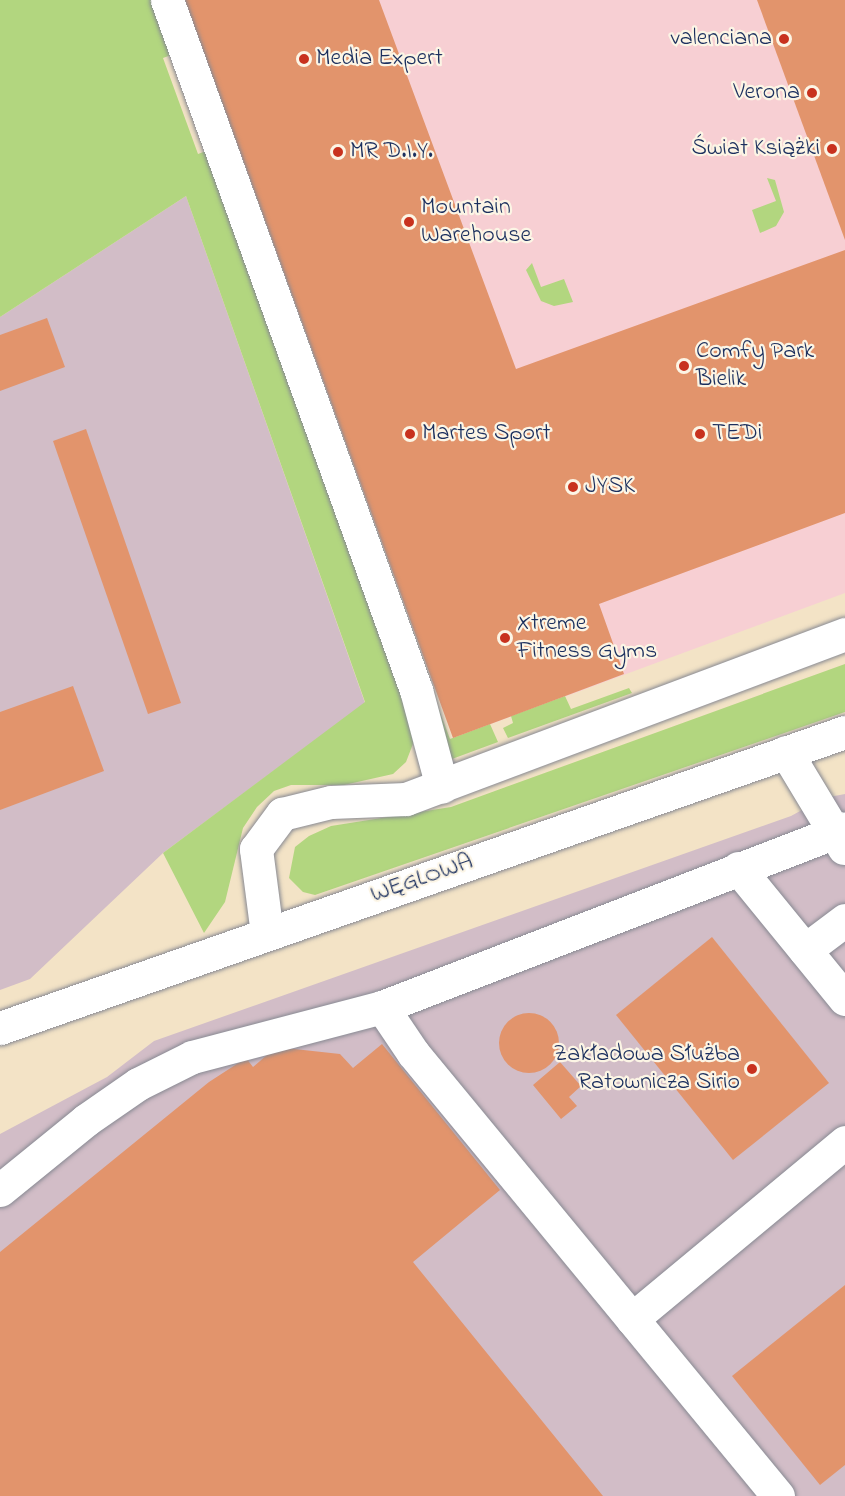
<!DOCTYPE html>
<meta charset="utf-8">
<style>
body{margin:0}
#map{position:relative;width:845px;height:1496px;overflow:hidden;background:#f3e3c6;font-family:"Indie Flower",sans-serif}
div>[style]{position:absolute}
.built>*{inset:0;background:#f7cfd3}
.industrial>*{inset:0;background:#d2bdc7}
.green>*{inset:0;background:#b2d67f}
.building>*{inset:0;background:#e2946c}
.round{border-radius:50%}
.roads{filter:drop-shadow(0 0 2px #878992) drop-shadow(0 0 2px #878992)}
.minor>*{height:33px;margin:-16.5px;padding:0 16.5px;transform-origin:16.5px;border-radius:16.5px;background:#fff}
.dots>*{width:16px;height:16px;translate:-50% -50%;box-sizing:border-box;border:3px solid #fcf5e5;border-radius:50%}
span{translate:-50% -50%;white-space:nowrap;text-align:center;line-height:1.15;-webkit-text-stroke:4.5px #fcf5e5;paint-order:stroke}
.poi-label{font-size:24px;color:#1b2f5e}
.right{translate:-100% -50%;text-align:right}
.left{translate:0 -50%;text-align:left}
.street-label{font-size:24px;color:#1b2f5e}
</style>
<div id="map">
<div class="built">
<i style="clip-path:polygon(185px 0,845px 0,845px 593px,453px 738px)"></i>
</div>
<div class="industrial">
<i style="clip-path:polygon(186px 196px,365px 703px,163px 853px,30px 979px,0 990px,0 317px)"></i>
<i style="clip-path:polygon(845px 794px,845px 1496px,0 1496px,0 1134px,107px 1077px,154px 1041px,791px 816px,824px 798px)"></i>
</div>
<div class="green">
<i style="clip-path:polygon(0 0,151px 0,171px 55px,163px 58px,198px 154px,206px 151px,416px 736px,406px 762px,393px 774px,344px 785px,291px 785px,274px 791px,257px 807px,243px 828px,225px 902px,204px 933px,163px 853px,365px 702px,186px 196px,0 317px)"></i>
<i style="clip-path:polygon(767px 178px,775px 180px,784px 212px,776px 226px,760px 233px,752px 210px,776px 201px)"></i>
<i style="clip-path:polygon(532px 263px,541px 287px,564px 279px,573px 302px,554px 306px,541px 301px,526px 270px)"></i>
<i style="clip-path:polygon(845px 664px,845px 712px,315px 895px,303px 892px,289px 878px,295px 847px,309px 836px,331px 826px,451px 807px)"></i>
<i style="clip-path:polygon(629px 688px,632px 693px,508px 738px,503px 728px,513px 723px,511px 716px,565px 696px,571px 709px)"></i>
<i style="clip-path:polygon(432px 691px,450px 739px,490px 724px,498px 742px,452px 759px,429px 697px)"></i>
</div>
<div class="building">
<i style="clip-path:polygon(185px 0,379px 0,516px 369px,845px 250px,845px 513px,599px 604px,624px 674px,453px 738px)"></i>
<i style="clip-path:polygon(757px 0,845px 0,845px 240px,783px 71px)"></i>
<i style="clip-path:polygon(47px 318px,65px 367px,0 391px,0 335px)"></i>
<i style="clip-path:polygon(86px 429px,181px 703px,148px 714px,53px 441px)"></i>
<i style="clip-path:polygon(73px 686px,104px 771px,0 810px,0 712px)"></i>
<i style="clip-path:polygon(712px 937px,829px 1083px,733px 1160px,616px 1015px)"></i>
<i class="round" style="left:499px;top:1013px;width:60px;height:60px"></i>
<i style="clip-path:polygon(382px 1044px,500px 1190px,413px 1262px,603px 1496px,0 1496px,0 1252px,209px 1082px,246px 1058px,253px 1067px,276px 1047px,340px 1054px,353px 1068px)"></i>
<i style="clip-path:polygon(560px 1062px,581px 1086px,569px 1097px,577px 1106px,561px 1119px,533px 1085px)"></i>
<i style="clip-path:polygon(845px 1285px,845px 1465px,820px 1485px,732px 1376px)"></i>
</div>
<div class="roads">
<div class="minor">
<i style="left:167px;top:0;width:734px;rotate:70.16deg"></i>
<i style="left:416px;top:690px;width:100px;rotate:75deg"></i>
<i style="left:786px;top:752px;width:112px;rotate:58.9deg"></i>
<i style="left:738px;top:868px;width:169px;rotate:50.8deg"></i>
<i style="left:267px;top:934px;width:86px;rotate:-97.4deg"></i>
<i style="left:256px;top:849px;width:44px;rotate:-53.4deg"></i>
<i style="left:282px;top:814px;width:50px;rotate:-13.8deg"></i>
<i style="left:331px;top:802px;width:75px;rotate:-2.3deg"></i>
<i style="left:406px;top:799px;width:469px;rotate:-20.6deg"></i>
<i style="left:805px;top:950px;width:50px;rotate:-36.9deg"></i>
<i style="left:382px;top:1007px;width:55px;rotate:56deg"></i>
<i style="left:413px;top:1053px;width:574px;rotate:50.51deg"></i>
<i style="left:0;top:1028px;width:895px;rotate:-19.31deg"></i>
<i style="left:0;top:1190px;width:111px;rotate:-39.1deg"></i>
<i style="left:86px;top:1120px;width:63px;rotate:-34.7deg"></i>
<i style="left:138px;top:1084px;width:60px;rotate:-26.6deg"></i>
<i style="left:192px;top:1057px;width:196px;rotate:-14.7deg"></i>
<i style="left:382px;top:1007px;width:496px;rotate:-21.1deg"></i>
<i style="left:632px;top:1319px;width:277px;rotate:-39.7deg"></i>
</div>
</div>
<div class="dots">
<i style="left:784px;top:39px;background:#c8321e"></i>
<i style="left:304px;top:59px;background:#c8321e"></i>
<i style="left:812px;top:93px;background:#c8321e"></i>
<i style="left:832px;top:149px;background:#c8321e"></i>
<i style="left:338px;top:152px;background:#c8321e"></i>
<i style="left:409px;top:222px;background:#c8321e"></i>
<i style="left:684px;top:366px;background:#c8321e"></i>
<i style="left:410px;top:434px;background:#c8321e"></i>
<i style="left:700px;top:434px;background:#c8321e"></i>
<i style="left:573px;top:487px;background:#c8321e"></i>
<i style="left:505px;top:638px;background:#c8321e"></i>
<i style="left:752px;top:1069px;background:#c8321e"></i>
</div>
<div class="poi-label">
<span class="right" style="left:772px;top:39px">valenciana</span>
<span class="left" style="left:316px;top:59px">Media Expert</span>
<span class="right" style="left:800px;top:93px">Verona</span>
<span class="right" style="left:820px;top:149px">Świat Książki</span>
<span class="left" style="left:350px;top:152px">MR D.I.Y.</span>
<span class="left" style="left:421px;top:222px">Mountain<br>Warehouse</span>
<span class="left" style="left:696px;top:366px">Comfy Park<br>Bielik</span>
<span class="left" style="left:422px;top:434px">Martes Sport</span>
<span class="left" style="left:712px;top:434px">TEDi</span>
<span class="left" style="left:585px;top:487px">JYSK</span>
<span class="left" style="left:517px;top:638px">Xtreme<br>Fitness Gyms</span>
<span class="right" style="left:740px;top:1069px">Zakładowa Służba<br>Ratownicza Sirio</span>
</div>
<div class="street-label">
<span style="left:422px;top:879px;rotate:-19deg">WĘGLOWA</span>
</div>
</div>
